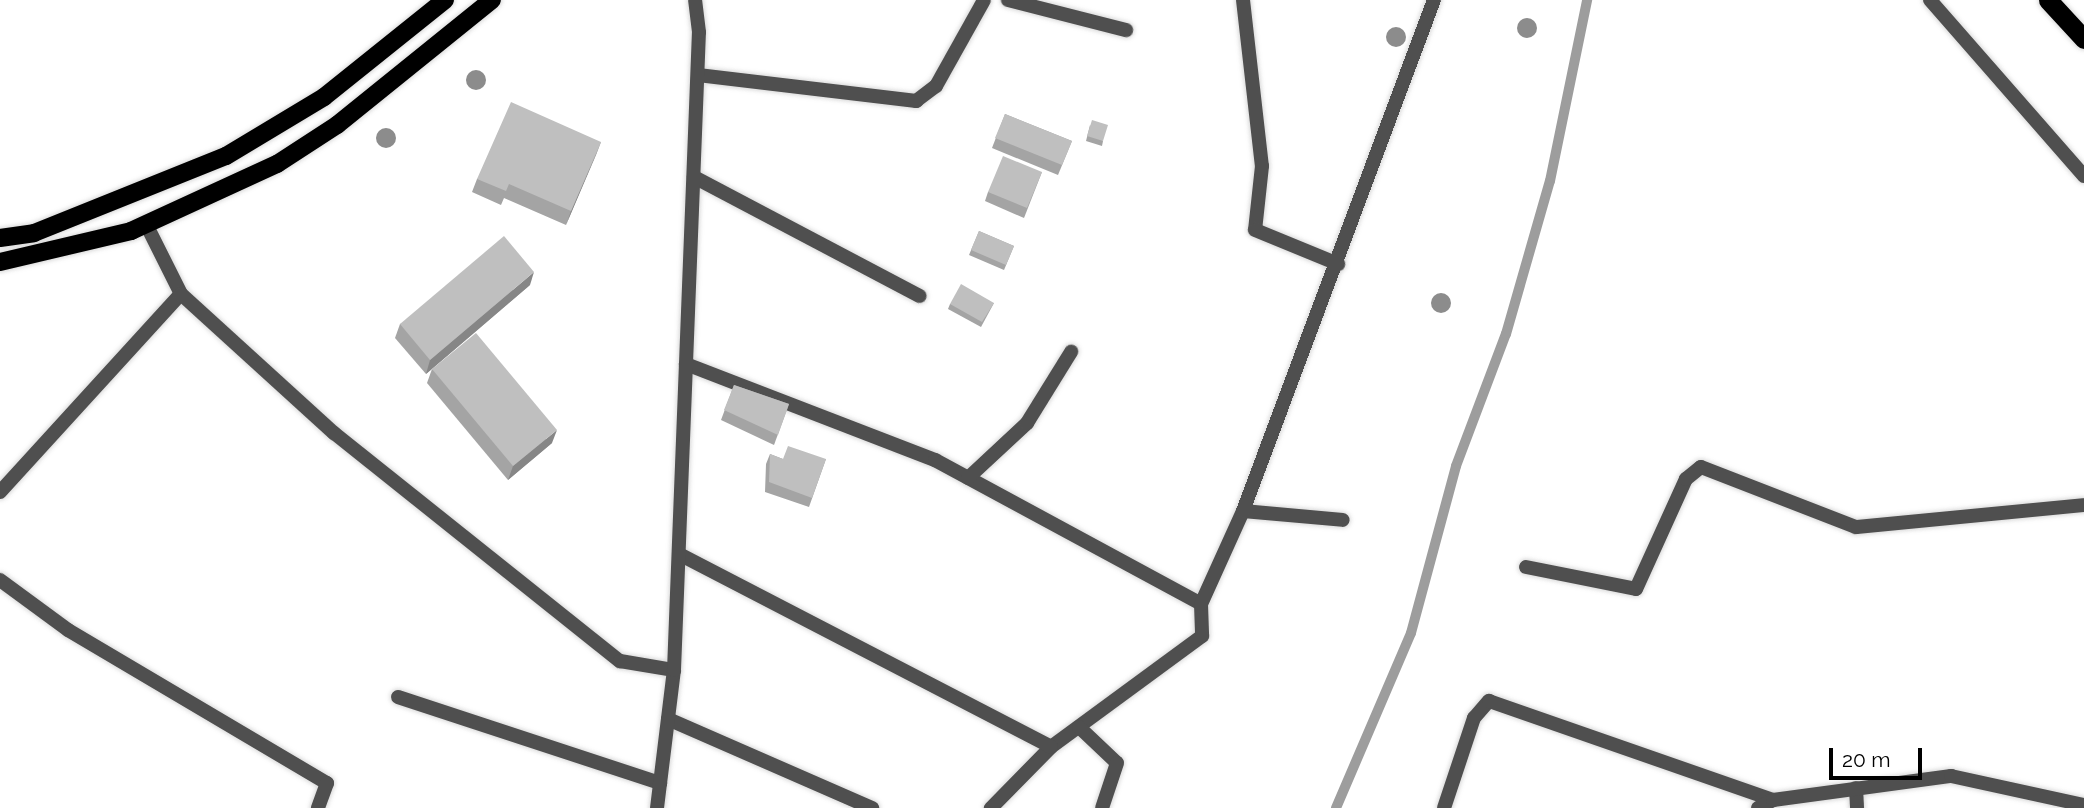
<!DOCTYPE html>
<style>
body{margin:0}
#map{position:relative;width:2084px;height:808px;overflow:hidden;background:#fff;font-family:Raleway,sans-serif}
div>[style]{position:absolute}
.stream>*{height:10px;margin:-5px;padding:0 5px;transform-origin:5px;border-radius:5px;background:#9d9d9d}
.roads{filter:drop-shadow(0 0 2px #dbdbdb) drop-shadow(0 0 2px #dbdbdb)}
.service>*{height:14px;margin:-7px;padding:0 7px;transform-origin:7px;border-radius:7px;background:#4f4f4f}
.minor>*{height:14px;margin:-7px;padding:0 7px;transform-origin:7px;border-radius:7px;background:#4f4f4f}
.primary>*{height:18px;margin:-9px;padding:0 9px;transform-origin:9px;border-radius:9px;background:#000}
.trunk>*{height:19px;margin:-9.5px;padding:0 9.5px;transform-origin:9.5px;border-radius:9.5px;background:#000}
.trees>*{width:20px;height:20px;margin:-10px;border-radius:50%;background:#8c8c8c}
.wall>*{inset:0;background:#a4a4a4}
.shaded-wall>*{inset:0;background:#868686}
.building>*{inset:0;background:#bfbfbf}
span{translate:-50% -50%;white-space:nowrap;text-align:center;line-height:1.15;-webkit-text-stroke:5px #fff;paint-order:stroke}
.scale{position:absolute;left:1829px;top:748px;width:93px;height:32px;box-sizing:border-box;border:4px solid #000;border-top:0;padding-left:9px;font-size:21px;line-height:24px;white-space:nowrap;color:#000;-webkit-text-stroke:5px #fff;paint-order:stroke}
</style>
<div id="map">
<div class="stream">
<i style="left:1336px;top:808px;width:190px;rotate:-66.8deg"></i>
<i style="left:1411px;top:633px;width:173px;rotate:-74.9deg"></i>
<i style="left:1456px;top:466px;width:141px;rotate:-69.3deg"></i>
<i style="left:1506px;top:334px;width:159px;rotate:-74deg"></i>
<i style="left:1550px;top:181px;width:185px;rotate:-78.4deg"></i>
</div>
<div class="roads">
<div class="service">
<i style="left:1526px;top:567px;width:112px;rotate:11.3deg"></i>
<i style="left:1636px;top:589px;width:121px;rotate:-65.6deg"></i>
<i style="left:1686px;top:479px;width:19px;rotate:-39deg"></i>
<i style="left:1701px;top:467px;width:166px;rotate:21.2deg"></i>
<i style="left:1856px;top:527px;width:229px;rotate:-5.5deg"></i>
</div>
<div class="minor">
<i style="left:1008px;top:0;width:122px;rotate:14.3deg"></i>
<i style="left:1243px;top:0;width:167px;rotate:83.5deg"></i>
<i style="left:1262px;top:166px;width:64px;rotate:96.2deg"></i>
<i style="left:1255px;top:230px;width:90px;rotate:22.3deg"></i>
<i style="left:1930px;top:0;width:234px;rotate:48.8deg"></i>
<i style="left:698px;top:75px;width:220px;rotate:6.8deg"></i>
<i style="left:916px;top:101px;width:25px;rotate:-37deg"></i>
<i style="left:936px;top:86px;width:98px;rotate:-60.8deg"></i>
<i style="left:694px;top:177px;width:255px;rotate:27.8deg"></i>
<i style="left:146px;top:224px;width:78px;rotate:63.4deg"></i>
<i style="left:686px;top:364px;width:267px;rotate:21.1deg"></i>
<i style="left:935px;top:460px;width:302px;rotate:28.4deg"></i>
<i style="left:1201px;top:604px;width:32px;rotate:88deg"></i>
<i style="left:1202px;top:636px;width:187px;rotate:143.7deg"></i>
<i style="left:1051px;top:747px;width:86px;rotate:134.5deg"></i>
<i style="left:968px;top:478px;width:81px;rotate:-43deg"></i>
<i style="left:1027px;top:423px;width:84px;rotate:-58.2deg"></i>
<i style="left:0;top:492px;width:268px;rotate:-47.6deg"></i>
<i style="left:181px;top:294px;width:207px;rotate:42.3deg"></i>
<i style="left:334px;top:433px;width:366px;rotate:38.6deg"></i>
<i style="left:620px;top:661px;width:55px;rotate:9.5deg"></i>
<i style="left:1243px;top:511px;width:100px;rotate:5.1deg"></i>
<i style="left:679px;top:554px;width:419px;rotate:27.4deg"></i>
<i style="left:0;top:580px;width:84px;rotate:36.3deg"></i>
<i style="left:68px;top:630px;width:301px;rotate:30.6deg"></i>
<i style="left:327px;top:783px;width:27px;rotate:110deg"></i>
<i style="left:1201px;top:604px;width:102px;rotate:-65.7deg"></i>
<i style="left:1243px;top:511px;width:546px;rotate:-69.51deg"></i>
<i style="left:398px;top:697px;width:276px;rotate:18.2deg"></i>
<i style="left:668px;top:719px;width:223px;rotate:23.6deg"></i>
<i style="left:1079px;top:727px;width:52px;rotate:43.5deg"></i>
<i style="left:1117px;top:763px;width:47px;rotate:108.4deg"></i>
<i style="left:1856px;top:788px;width:20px;rotate:87deg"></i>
<i style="left:657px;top:808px;width:139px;rotate:-83deg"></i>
<i style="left:674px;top:670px;width:638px;rotate:-87.76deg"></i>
<i style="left:699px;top:32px;width:32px;rotate:-97deg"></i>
<i style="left:1444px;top:808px;width:95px;rotate:-71.6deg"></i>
<i style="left:1474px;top:718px;width:23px;rotate:-49deg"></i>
<i style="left:1489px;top:701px;width:301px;rotate:19.2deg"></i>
<i style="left:1758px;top:808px;width:17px;rotate:-28deg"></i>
<i style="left:1773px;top:800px;width:180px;rotate:-7.7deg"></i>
<i style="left:1951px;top:776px;width:136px;rotate:12.3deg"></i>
</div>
<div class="primary">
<i style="left:0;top:238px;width:34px;rotate:-8deg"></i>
<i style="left:34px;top:233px;width:207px;rotate:-21.9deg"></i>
<i style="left:226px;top:156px;width:114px;rotate:-31deg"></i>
<i style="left:324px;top:97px;width:155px;rotate:-38.7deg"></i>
<i style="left:0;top:262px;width:135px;rotate:-13.3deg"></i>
<i style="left:131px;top:231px;width:161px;rotate:-24.7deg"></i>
<i style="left:277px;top:164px;width:72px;rotate:-33deg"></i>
<i style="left:337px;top:125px;width:199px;rotate:-38.9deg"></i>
</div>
<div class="trunk">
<i style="left:2048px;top:0;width:53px;rotate:47.3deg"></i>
</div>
</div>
<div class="trees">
<i style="left:1527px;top:28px"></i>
<i style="left:1396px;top:37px"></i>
<i style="left:476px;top:80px"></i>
<i style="left:386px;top:138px"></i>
<i style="left:1441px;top:303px"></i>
</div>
<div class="wall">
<i style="clip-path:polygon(1005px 114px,1072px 141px,1058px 175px,992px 148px)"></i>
<i style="clip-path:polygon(1090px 125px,1103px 141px,1102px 146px,1086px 141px)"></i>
<i style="clip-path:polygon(601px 142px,566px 225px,504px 198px,501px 205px,472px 192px,477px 179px)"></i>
<i style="clip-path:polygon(1042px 172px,1024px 218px,985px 201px,988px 192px)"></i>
<i style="clip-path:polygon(979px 231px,1014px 246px,1004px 270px,969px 255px)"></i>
<i style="clip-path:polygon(530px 285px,426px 374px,395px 338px,400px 324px)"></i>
<i style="clip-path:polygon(994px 303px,981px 327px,948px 309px,950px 304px)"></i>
<i style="clip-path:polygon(432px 369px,552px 443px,508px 480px,427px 383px)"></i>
<i style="clip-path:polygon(734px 385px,789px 404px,774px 445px,721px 420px)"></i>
<i style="clip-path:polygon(770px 454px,783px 459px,826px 459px,809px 507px,765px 492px,766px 464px)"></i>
</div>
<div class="shaded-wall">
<i style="clip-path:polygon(601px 142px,596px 155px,566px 225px,571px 211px)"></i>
<i style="clip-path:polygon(534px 272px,530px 285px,426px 374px,430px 360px)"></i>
<i style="clip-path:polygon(557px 430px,552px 443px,508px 480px,513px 466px)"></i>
</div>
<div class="building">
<i style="clip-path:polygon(511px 102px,601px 142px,571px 211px,509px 184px,506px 191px,477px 179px)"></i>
<i style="clip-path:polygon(1005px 114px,1072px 141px,1062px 165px,995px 138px)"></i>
<i style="clip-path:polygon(1092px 120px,1108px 125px,1103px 141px,1087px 136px)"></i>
<i style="clip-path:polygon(1003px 156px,1042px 172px,1027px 208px,988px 192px)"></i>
<i style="clip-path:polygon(979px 231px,1014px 246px,1006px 265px,971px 250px)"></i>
<i style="clip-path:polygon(504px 236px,534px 272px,430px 360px,400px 324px)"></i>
<i style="clip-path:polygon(961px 284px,994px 303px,982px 322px,950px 304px)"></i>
<i style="clip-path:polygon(476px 333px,557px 430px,513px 466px,432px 369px)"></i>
<i style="clip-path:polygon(734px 385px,789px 404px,778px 435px,724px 410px)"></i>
<i style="clip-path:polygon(788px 446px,826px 459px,812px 498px,769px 482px,770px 454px,783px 459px)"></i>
</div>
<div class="scale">20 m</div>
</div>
